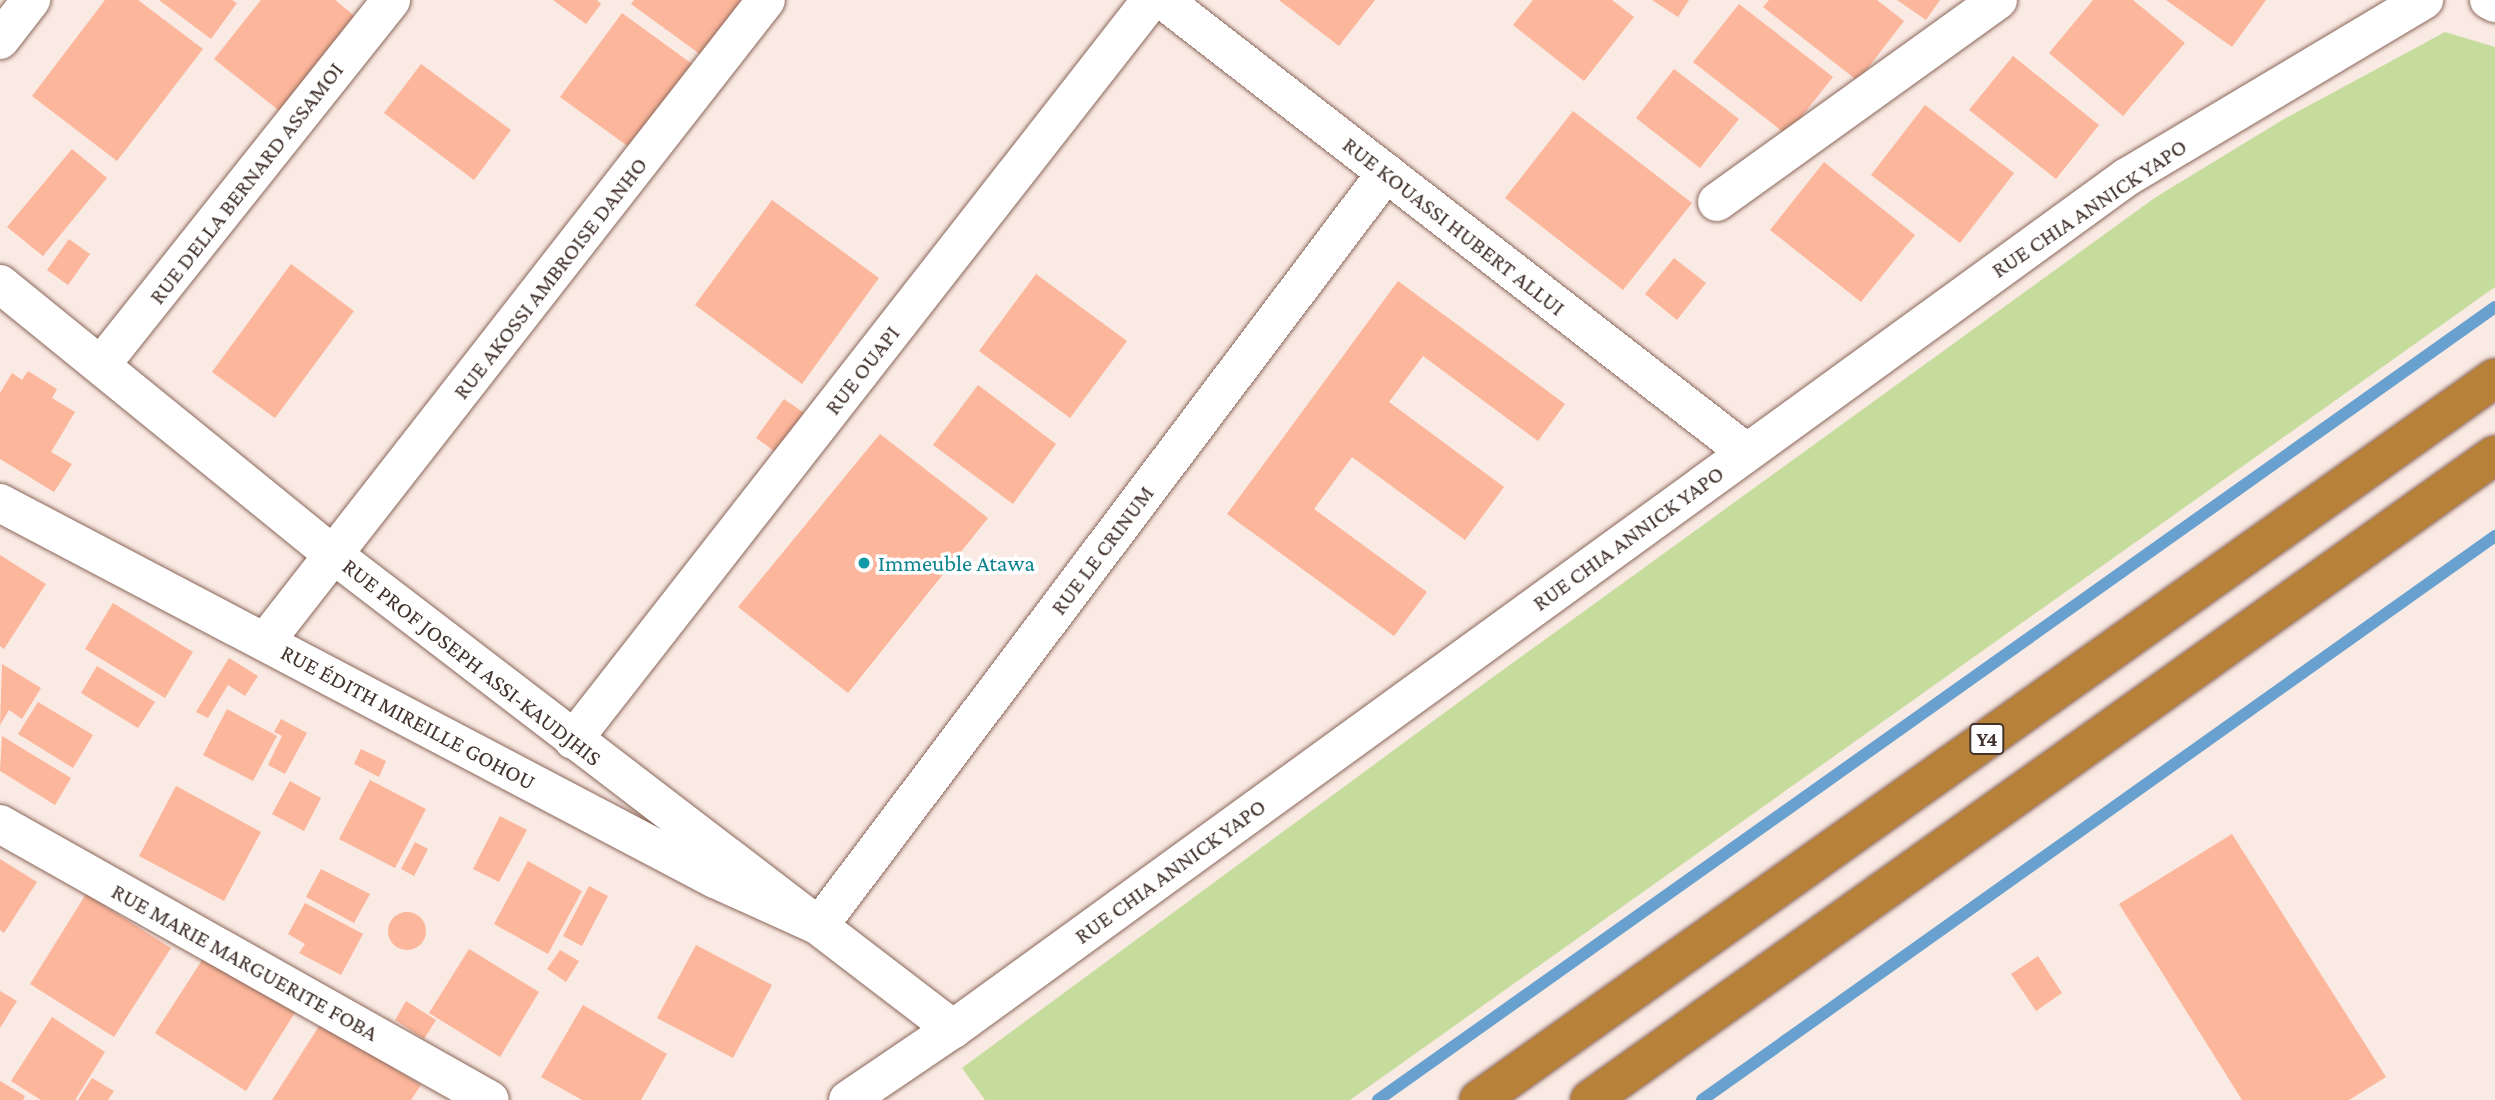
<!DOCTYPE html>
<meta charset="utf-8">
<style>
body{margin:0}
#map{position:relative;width:2495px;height:1100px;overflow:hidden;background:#faeae4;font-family:"Crimson Pro",serif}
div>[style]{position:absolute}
.green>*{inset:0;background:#c5dc9d}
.stream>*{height:12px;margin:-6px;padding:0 6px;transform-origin:6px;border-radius:6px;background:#68a1cf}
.building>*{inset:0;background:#fcb69b}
.round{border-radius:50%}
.roads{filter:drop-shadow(0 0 2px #8a675a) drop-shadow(0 0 2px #8a675a)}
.street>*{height:38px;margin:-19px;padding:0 19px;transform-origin:19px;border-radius:19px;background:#fff}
.highway>*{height:38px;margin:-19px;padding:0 19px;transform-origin:19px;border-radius:19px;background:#b88139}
.dots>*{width:19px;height:19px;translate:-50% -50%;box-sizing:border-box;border:4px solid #fff;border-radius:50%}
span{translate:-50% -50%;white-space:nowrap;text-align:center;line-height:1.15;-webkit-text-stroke:7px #fff;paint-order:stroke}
.shield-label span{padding:2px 5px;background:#fff;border:2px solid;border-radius:5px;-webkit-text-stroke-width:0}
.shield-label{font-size:21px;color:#43332d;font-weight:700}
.street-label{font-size:23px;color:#43332d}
.culture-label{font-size:23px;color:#0d838f}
.left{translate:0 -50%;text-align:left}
</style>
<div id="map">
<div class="green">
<i style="clip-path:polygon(2445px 32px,2495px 47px,2495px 287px,1350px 1100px,985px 1100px,962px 1068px,1489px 680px,2156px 197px,2284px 119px)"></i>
</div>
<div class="stream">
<i style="left:1378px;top:1100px;width:1370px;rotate:-35.37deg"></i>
<i style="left:1702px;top:1100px;width:973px;rotate:-35.42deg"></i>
</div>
<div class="building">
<i style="clip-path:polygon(105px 0,138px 0,203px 49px,117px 161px,32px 96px)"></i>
<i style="clip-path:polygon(159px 0,232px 0,237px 3px,211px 39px)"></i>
<i style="clip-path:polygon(261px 0,335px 0,363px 23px,287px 117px,214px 59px)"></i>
<i style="clip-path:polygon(553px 0,597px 0,601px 4px,586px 24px)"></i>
<i style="clip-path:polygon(634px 0,753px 0,708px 60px,631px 4px)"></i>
<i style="clip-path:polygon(1279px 0,1375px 0,1339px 46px)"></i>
<i style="clip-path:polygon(1533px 0,1612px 0,1634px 17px,1584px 81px,1513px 25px)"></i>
<i style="clip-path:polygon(1652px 0,1689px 0,1678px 17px)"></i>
<i style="clip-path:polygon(1769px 0,1877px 0,1904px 21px,1858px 81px,1763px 7px)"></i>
<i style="clip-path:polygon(1897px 0,1940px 0,1926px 20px)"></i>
<i style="clip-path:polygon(2093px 0,2133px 0,2185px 43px,2123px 116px,2049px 53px)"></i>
<i style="clip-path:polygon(2166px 0,2266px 0,2232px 47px)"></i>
<i style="clip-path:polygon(1739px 4px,1833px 77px,1787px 135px,1693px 62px)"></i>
<i style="clip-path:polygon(622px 13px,699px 69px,637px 153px,560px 97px)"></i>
<i style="clip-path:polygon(2013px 56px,2099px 125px,2056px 179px,1969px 110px)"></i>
<i style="clip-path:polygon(421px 64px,511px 130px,474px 180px,384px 113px)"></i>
<i style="clip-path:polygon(1674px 69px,1739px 119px,1700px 168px,1636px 118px)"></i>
<i style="clip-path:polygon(1925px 105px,2014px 173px,1960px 243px,1871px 175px)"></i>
<i style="clip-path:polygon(1573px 111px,1692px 203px,1623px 290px,1505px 198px)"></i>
<i style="clip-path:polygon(72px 149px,107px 178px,43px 256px,7px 227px)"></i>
<i style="clip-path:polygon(1824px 162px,1915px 235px,1861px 302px,1770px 230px)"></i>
<i style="clip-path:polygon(772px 200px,879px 278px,802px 384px,695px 305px)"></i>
<i style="clip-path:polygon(69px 239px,90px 254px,68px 285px,47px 270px)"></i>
<i style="clip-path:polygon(1674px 258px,1706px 283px,1677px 320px,1645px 294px)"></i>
<i style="clip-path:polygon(291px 264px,354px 311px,275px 418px,212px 372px)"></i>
<i style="clip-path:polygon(1036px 274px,1127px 341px,1070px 418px,979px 351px)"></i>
<i style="clip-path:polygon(1398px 281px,1565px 404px,1538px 441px,1423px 356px,1389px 402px,1504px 487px,1465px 540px,1352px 457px,1314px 509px,1427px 592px,1394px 636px,1227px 514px)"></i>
<i style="clip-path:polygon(28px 371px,57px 389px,52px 398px,75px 412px,51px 452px,72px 464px,54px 492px,0 459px,0 393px,12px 373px,22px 380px)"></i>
<i style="clip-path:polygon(978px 385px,1056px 444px,1013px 504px,933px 445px)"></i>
<i style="clip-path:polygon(784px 399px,810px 417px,781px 456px,756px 438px)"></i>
<i style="clip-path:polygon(880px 434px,988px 518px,848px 693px,738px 607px)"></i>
<i style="clip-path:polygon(0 555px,46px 584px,4px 649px,0 646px)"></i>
<i style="clip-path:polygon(113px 603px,193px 652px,165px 698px,85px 649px)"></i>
<i style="clip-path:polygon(229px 658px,258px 676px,245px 696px,228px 685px,208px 718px,196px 712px)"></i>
<i style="clip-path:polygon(2px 664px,41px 688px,22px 719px,9px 710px,0 725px)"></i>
<i style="clip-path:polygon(97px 666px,155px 702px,138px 728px,81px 693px)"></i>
<i style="clip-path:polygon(38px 702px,93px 735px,73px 768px,18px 734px)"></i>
<i style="clip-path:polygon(227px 709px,277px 736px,253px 781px,203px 755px)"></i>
<i style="clip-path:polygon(281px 719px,307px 733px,285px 774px,268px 765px,282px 736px,274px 732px)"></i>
<i style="clip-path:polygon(2px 736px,71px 778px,55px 805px,0 771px)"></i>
<i style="clip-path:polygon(361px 749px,386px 761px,379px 777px,354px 764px)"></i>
<i style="clip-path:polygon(370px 780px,426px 809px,395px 868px,339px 839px)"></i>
<i style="clip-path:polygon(290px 781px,321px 798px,304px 831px,272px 814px)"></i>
<i style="clip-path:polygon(176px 786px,261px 832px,224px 901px,139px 856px)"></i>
<i style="clip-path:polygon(500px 816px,527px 830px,499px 882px,473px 869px)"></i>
<i style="clip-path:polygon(2232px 834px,2386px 1077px,2349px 1100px,2242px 1100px,2119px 904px)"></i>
<i style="clip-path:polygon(415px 842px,428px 849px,414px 876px,401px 869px)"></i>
<i style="clip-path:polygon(0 859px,37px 882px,4px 933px,0 930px)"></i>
<i style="clip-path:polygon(528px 861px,582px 891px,548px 954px,494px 924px)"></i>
<i style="clip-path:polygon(321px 869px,370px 894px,354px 923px,306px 897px)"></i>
<i style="clip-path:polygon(589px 886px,608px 896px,582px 946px,563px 936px)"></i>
<i style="clip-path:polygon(86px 894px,171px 948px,114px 1037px,30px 984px)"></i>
<i style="clip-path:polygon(305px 903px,363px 934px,341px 975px,299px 953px,305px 944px,288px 934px)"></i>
<i class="round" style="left:388px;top:912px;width:38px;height:38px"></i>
<i style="clip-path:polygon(696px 945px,772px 985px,733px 1058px,657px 1018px)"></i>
<i style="clip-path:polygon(469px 949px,539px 992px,500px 1057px,429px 1013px)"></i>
<i style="clip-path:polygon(560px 950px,579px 961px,566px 982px,547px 969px)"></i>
<i style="clip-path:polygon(206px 954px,296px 1011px,246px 1091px,155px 1033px)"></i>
<i style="clip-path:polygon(2038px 956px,2062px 993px,2036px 1011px,2011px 974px)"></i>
<i style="clip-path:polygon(0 991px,17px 1001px,0 1028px)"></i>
<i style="clip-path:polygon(406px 1001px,436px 1020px,424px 1039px,395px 1020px)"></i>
<i style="clip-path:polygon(583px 1005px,667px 1054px,641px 1100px,582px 1100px,541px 1077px)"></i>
<i style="clip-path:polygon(52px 1017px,105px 1052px,75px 1100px,41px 1100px,11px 1081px)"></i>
<i style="clip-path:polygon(321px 1023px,421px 1085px,411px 1100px,272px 1100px)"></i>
<i style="clip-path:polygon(92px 1078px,114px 1091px,108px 1100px,78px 1100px)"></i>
<i style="clip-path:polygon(0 1081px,25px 1096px,23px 1100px,0 1100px)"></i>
</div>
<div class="roads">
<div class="street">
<i style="left:1163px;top:0;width:738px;rotate:37.79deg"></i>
<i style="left:2489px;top:0;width:7px;rotate:27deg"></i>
<i style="left:0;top:40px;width:51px;rotate:-52.2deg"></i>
<i style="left:1717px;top:202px;width:346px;rotate:-35.7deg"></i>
<i style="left:0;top:284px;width:430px;rotate:39.1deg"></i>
<i style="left:334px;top:555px;width:780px;rotate:37.44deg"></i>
<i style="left:101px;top:365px;width:466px;rotate:-51.5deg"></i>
<i style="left:0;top:503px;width:808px;rotate:27.74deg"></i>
<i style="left:715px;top:879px;width:114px;rotate:24.3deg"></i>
<i style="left:819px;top:926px;width:943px;rotate:-53.02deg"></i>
<i style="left:265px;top:642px;width:814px;rotate:-52.03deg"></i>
<i style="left:573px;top:740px;width:939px;rotate:-52.01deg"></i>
<i style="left:0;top:824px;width:562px;rotate:29.39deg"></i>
<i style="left:848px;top:1100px;width:127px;rotate:-34.1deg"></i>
<i style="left:953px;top:1029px;width:1451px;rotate:-35.97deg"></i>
<i style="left:2127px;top:177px;width:346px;rotate:-30.8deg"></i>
</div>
<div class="highway">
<i style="left:1479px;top:1100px;width:1246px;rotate:-35.4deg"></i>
<i style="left:1590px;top:1100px;width:1111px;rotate:-35.48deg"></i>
</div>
</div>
<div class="dots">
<i style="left:864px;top:563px;background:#0f9aa8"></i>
</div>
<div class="shield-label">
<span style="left:1987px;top:739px">Y4</span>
</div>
<div class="street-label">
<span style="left:246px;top:183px;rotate:-52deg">RUE DELLA BERNARD ASSAMOI</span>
<span style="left:2089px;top:208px;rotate:-34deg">RUE CHIA ANNICK YAPO</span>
<span style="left:1454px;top:226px;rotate:38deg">RUE KOUASSI HUBERT ALLUI</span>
<span style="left:550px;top:278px;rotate:-52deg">RUE AKOSSI AMBROISE DANHO</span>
<span style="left:862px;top:370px;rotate:-52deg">RUE OUAPI</span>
<span style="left:1628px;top:538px;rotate:-36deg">RUE CHIA ANNICK YAPO</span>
<span style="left:1102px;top:550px;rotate:-53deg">RUE LE CRINUM</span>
<span style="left:472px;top:662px;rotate:38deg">RUE PROF JOSEPH ASSI-KAUDJHIS</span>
<span style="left:408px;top:717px;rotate:28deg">RUE ÉDITH MIREILLE GOHOU</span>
<span style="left:1170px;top:871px;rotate:-36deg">RUE CHIA ANNICK YAPO</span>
<span style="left:245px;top:962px;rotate:29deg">RUE MARIE MARGUERITE FOBA</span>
</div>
<div class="culture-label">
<span class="left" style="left:878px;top:563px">Immeuble Atawa</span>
</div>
</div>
